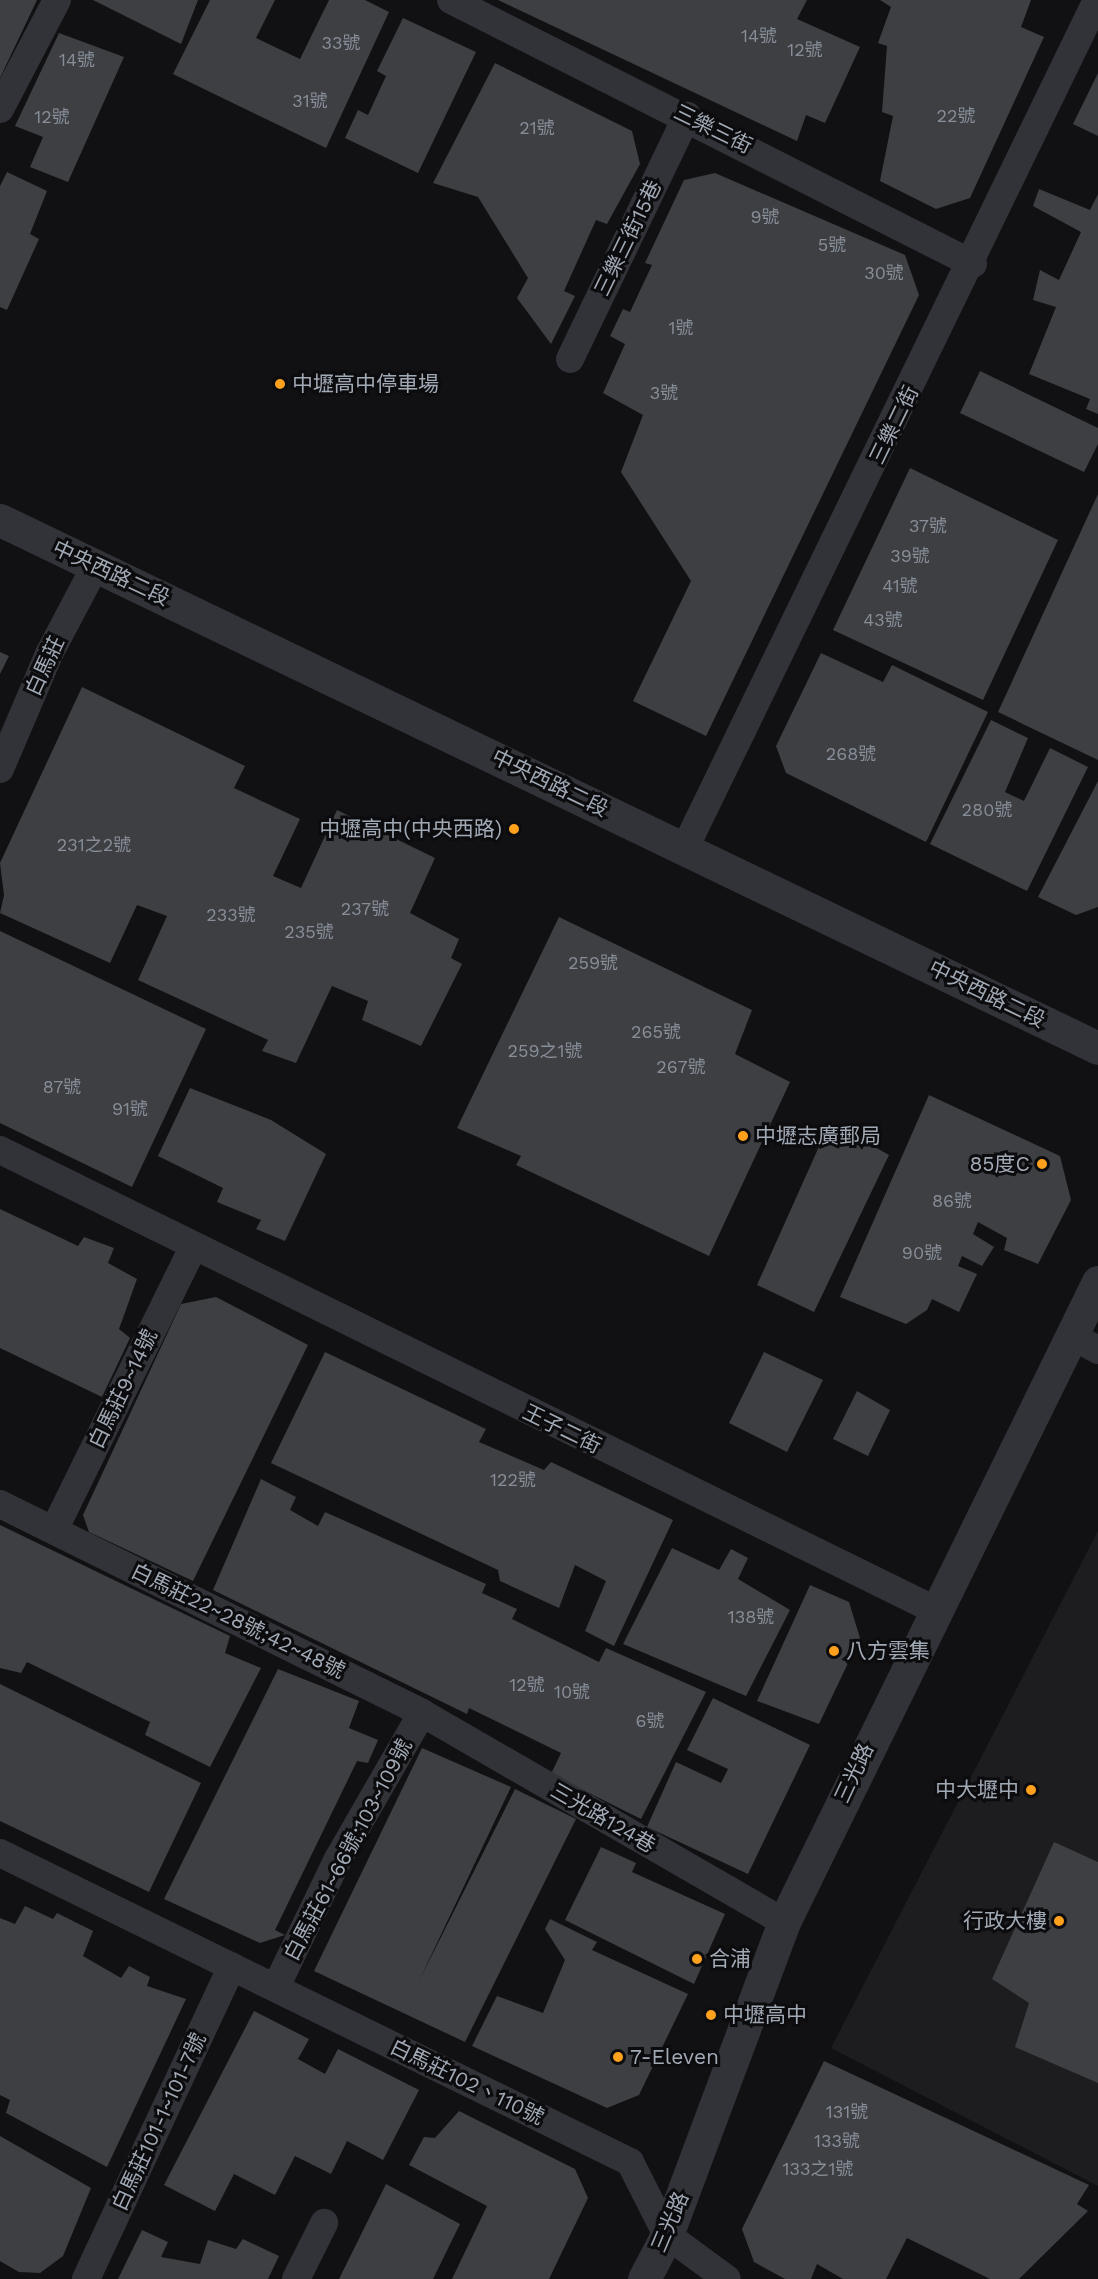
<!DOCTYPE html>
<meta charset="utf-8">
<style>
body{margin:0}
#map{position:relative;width:1098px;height:2279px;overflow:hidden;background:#111113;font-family:"Work Sans","Noto Sans TC",sans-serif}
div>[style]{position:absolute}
.built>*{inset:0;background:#1d1d20}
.building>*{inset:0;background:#3d3f43}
.lane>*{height:28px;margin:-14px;padding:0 14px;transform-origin:14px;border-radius:14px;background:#323338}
.street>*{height:33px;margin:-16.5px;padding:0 16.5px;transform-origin:16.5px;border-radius:16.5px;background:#323338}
.dots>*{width:16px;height:16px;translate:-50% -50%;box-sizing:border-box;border:3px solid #0c0c0e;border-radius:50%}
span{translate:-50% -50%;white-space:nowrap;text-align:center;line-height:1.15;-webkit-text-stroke:6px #0c0c0e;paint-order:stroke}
.number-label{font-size:18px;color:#888e98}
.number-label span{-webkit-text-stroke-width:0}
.street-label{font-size:21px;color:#a1a9b5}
.poi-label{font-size:21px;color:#a1a9b5}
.left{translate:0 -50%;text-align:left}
.right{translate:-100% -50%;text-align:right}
</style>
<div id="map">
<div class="built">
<i style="clip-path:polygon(1098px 1531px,1098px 2186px,831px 2048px)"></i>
</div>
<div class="building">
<i style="clip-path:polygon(0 0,37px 0,0 78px)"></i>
<i style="clip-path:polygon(93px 0,198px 0,181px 44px)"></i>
<i style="clip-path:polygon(210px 0,275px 0,256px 38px,300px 59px,329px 0,365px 0,389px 12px,326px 148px,173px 74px)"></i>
<i style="clip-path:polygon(498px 0,807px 0,797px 19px,860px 47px,825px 123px,806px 115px,797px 141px)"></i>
<i style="clip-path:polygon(1031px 0,1021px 27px,1044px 37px,970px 198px,936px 209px,880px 181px,893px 116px,882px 112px,887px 46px,878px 43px,891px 7px,880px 0)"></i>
<i style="clip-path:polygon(403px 18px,476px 52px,418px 173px,345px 138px,358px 110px,368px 115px,386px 76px,377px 71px)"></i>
<i style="clip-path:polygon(59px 33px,124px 57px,68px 182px,30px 167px,43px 137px,15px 126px)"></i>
<i style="clip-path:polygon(495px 63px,632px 131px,640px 164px,607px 224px,596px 220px,564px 291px,575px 296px,551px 344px,517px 298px,528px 278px,478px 197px,433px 183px)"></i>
<i style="clip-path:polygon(1098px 73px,1098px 136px,1073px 124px)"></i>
<i style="clip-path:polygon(7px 172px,47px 191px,30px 234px,39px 239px,7px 310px,0 307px,0 186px)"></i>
<i style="clip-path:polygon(715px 173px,905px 255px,919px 295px,706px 736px,633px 701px,691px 581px,621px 472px,643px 415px,603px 393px,625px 344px,610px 336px,623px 309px,630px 312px,652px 265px,645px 263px,684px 180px)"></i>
<i style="clip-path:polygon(1039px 189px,1090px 210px,1098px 194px,1098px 414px,1086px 409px,1090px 399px,1029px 374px,1056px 307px,1033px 300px,1040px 270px,1059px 280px,1081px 232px,1033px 206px)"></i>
<i style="clip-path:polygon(980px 371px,1098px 428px,1098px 444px,1084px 472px,960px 413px)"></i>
<i style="clip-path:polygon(910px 468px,1058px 540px,983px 700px,833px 630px)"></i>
<i style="clip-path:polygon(1098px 494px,1098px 760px,998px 712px)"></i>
<i style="clip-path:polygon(0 652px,9px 656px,0 674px)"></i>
<i style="clip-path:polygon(821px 653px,883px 682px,892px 665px,988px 712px,926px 842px,786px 773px,776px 746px)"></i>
<i style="clip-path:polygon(82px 687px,245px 766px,234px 788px,300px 819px,273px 876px,301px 888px,337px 810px,435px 858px,410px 913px,459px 939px,451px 958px,462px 964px,421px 1046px,362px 1020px,368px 1001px,332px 986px,296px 1063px,262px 1051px,268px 1040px,138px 980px,167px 916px,137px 905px,110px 963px,0 913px,4px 895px,0 863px)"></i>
<i style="clip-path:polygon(991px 720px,1028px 738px,1005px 792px,1024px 801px,1050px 748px,1088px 767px,1027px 891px,930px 844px)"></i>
<i style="clip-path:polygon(1098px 781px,1098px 907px,1076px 915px,1038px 897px)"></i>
<i style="clip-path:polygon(559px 917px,752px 1010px,735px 1054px,790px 1082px,709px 1256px,516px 1165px,521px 1156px,457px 1128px)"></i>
<i style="clip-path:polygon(0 931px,206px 1029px,132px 1187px,0 1123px)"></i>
<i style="clip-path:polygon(190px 1088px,271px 1120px,326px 1154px,285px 1241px,256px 1229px,261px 1220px,217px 1202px,223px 1188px,158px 1156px)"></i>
<i style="clip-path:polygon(929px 1095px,1060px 1156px,1071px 1200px,1038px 1264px,1004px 1250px,1007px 1238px,978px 1222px,973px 1234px,994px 1247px,982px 1266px,962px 1256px,958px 1266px,977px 1274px,959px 1312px,932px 1299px,927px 1310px,906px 1324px,840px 1297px)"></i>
<i style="clip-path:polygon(830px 1122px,889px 1155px,814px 1312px,757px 1285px)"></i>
<i style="clip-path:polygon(0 1209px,78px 1246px,84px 1237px,114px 1248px,108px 1263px,137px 1279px,119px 1329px,130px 1338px,102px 1397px,0 1348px)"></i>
<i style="clip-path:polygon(216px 1297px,308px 1345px,193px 1581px,89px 1532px,83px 1515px,181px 1304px)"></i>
<i style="clip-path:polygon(325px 1352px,486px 1429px,479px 1442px,544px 1470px,551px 1462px,673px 1520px,614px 1646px,585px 1631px,606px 1581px,575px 1565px,559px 1608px,500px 1581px,498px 1570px,271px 1463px)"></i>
<i style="clip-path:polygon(764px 1352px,823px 1380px,787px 1452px,729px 1423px)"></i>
<i style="clip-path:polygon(857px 1391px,890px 1410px,868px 1456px,833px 1439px)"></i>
<i style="clip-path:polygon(261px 1479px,296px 1497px,290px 1510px,318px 1526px,325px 1512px,486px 1584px,482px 1593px,517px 1609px,512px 1619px,599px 1662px,606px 1648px,706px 1692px,641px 1819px,551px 1774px,561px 1753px,469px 1708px,467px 1714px,213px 1590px)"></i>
<i style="clip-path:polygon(0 1525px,230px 1636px,225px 1653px,261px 1668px,210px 1767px,145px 1735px,150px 1722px,27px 1662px,21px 1673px,0 1668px)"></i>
<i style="clip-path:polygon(672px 1548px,719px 1570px,731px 1549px,748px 1558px,738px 1579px,790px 1610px,746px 1696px,623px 1644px)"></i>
<i style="clip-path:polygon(810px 1585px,849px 1602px,860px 1638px,819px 1724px,757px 1701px)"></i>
<i style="clip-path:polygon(278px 1669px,359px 1701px,349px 1728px,378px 1740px,368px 1763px,357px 1761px,275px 1930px,285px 1935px,260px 1943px,164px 1899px)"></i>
<i style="clip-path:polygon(0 1684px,201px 1783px,149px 1892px,0 1821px)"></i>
<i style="clip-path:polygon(713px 1698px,810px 1745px,748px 1874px,647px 1827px,676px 1762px,721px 1783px,728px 1769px,687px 1750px)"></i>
<i style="clip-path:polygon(422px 1748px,511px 1787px,419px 1981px,515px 1789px,576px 1819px,465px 2042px,314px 1971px)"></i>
<i style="clip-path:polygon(1054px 1842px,1098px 1862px,1098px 2083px,1015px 2047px,1029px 2003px,992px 1979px)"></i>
<i style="clip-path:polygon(601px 1847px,636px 1863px,632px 1872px,725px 1914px,694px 1984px,565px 1920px)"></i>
<i style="clip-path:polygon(25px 1906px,53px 1919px,57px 1913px,93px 1931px,83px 1956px,121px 1978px,129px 1966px,150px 1977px,147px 1986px,186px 1999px,107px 2167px,6px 2113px,10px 2100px,0 2095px,0 1918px,15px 1924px)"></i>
<i style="clip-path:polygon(550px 1919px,597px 1942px,592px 1950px,688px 1994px,639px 2095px,607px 2108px,472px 2046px,497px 1996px,543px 2013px,565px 1960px,545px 1929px)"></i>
<i style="clip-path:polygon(254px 2011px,309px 2039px,298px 2059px,325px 2074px,338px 2049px,419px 2090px,383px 2160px,347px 2141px,331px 2174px,295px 2156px,275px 2195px,234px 2174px,215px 2211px,164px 2185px)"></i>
<i style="clip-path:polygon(824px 2061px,1089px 2185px,1077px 2204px,1088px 2211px,1019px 2279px,990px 2279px,907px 2238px,886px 2279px,843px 2279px,817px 2264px,811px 2279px,785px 2279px,754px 2262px,742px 2229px)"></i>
<i style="clip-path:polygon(459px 2111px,575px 2169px,588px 2198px,549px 2279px,452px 2279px,487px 2206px,409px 2165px,424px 2137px,435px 2138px)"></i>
<i style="clip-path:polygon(0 2136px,91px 2188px,63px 2256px,40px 2273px,19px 2272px,0 2261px)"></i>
<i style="clip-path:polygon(386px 2184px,460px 2224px,433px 2279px,339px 2279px)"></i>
<i style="clip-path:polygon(142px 2230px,168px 2242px,161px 2257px,200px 2264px,208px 2240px,236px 2249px,243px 2239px,279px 2256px,268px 2279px,118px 2279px)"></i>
</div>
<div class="lane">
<i style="left:451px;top:0;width:585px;rotate:26.83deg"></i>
<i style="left:0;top:109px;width:123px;rotate:-62.4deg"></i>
<i style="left:570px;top:359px;width:270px;rotate:-64.3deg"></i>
<i style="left:0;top:769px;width:125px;rotate:-66.9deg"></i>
<i style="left:49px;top:654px;width:101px;rotate:-62.2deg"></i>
<i style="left:685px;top:848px;width:943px;rotate:-64.09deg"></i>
<i style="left:0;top:1150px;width:1040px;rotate:26.2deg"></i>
<i style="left:1072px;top:1336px;width:30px;rotate:28deg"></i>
<i style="left:0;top:1504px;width:471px;rotate:26.3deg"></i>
<i style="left:422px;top:1713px;width:418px;rotate:30deg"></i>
<i style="left:54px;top:1530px;width:313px;rotate:-63.8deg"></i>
<i style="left:0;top:1853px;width:702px;rotate:26.13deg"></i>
<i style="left:630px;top:2162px;width:82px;rotate:63.1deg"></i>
<i style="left:667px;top:2235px;width:74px;rotate:36.3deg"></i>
<i style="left:276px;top:1987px;width:142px;rotate:-64.2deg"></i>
<i style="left:338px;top:1859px;width:168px;rotate:-60.1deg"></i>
<i style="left:86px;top:2279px;width:345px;rotate:-65deg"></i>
<i style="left:296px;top:2279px;width:63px;rotate:-63.4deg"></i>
</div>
<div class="street">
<i style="left:0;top:520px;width:1218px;rotate:25.68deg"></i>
<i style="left:644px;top:2279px;width:50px;rotate:-62.4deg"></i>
<i style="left:667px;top:2235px;width:334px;rotate:-69.5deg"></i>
<i style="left:784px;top:1922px;width:713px;rotate:-63.87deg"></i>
</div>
<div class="dots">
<i style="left:280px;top:384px;background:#ffa11d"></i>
<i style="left:514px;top:829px;background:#ffa11d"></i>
<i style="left:743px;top:1136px;background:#ffa11d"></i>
<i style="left:1042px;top:1164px;background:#ffa11d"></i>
<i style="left:834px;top:1651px;background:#ffa11d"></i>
<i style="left:1031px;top:1790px;background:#ffa11d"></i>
<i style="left:1059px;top:1921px;background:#ffa11d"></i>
<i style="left:697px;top:1959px;background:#ffa11d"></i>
<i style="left:711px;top:2015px;background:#ffa11d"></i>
<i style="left:618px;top:2057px;background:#ffa11d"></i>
</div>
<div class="number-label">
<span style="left:759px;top:36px">14號</span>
<span style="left:341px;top:43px">33號</span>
<span style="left:805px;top:50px">12號</span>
<span style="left:77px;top:60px">14號</span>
<span style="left:310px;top:101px">31號</span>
<span style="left:956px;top:116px">22號</span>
<span style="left:52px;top:117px">12號</span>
<span style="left:537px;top:128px">21號</span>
<span style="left:765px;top:217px">9號</span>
<span style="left:832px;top:245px">5號</span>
<span style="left:884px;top:273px">30號</span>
<span style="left:681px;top:328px">1號</span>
<span style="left:664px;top:393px">3號</span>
<span style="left:928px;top:526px">37號</span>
<span style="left:910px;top:556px">39號</span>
<span style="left:900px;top:586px">41號</span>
<span style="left:883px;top:620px">43號</span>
<span style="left:851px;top:754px">268號</span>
<span style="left:987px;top:810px">280號</span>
<span style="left:94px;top:845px">231之2號</span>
<span style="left:365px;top:909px">237號</span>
<span style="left:231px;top:915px">233號</span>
<span style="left:309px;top:932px">235號</span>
<span style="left:593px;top:963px">259號</span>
<span style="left:656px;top:1032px">265號</span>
<span style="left:545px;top:1051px">259之1號</span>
<span style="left:681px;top:1067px">267號</span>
<span style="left:62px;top:1087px">87號</span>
<span style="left:130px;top:1109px">91號</span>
<span style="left:952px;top:1201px">86號</span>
<span style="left:922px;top:1253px">90號</span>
<span style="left:513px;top:1480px">122號</span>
<span style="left:751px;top:1617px">138號</span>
<span style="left:527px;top:1685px">12號</span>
<span style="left:572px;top:1692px">10號</span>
<span style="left:650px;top:1721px">6號</span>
<span style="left:847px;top:2112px">131號</span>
<span style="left:837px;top:2141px">133號</span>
<span style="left:818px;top:2169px">133之1號</span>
</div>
<div class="street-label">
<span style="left:713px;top:129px;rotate:26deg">三樂三街</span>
<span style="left:628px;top:238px;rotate:-64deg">三樂三街15巷</span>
<span style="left:894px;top:425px;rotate:-64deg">三樂二街</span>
<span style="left:111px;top:573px;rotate:25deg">中央西路二段</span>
<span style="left:45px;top:666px;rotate:-65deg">白馬莊</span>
<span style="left:550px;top:783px;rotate:26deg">中央西路二段</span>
<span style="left:987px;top:994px;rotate:26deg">中央西路二段</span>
<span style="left:123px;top:1389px;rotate:-64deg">白馬莊9~14號</span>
<span style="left:562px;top:1429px;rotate:26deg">王子二街</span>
<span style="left:238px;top:1621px;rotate:26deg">白馬莊22~28號;42~48號</span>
<span style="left:854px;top:1773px;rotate:-65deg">三光路</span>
<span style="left:603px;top:1818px;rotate:30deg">三光路124巷</span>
<span style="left:348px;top:1850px;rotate:-62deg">白馬莊61~66號;103~109號</span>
<span style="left:467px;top:2082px;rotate:26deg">白馬莊102、110號</span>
<span style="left:159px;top:2122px;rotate:-65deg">白馬莊101-1~101-7號</span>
<span style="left:670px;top:2222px;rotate:-67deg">三光路</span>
</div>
<div class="poi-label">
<span class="left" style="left:292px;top:384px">中壢高中停車場</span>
<span class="right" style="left:502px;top:829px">中壢高中(中央西路)</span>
<span class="left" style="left:755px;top:1136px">中壢志廣郵局</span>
<span class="right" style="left:1030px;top:1164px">85度C</span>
<span class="left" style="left:846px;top:1651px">八方雲集</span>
<span class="right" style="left:1019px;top:1790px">中大壢中</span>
<span class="right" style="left:1047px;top:1921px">行政大樓</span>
<span class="left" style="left:709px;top:1959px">合浦</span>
<span class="left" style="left:723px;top:2015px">中壢高中</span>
<span class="left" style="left:630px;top:2057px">7-Eleven</span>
</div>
</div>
